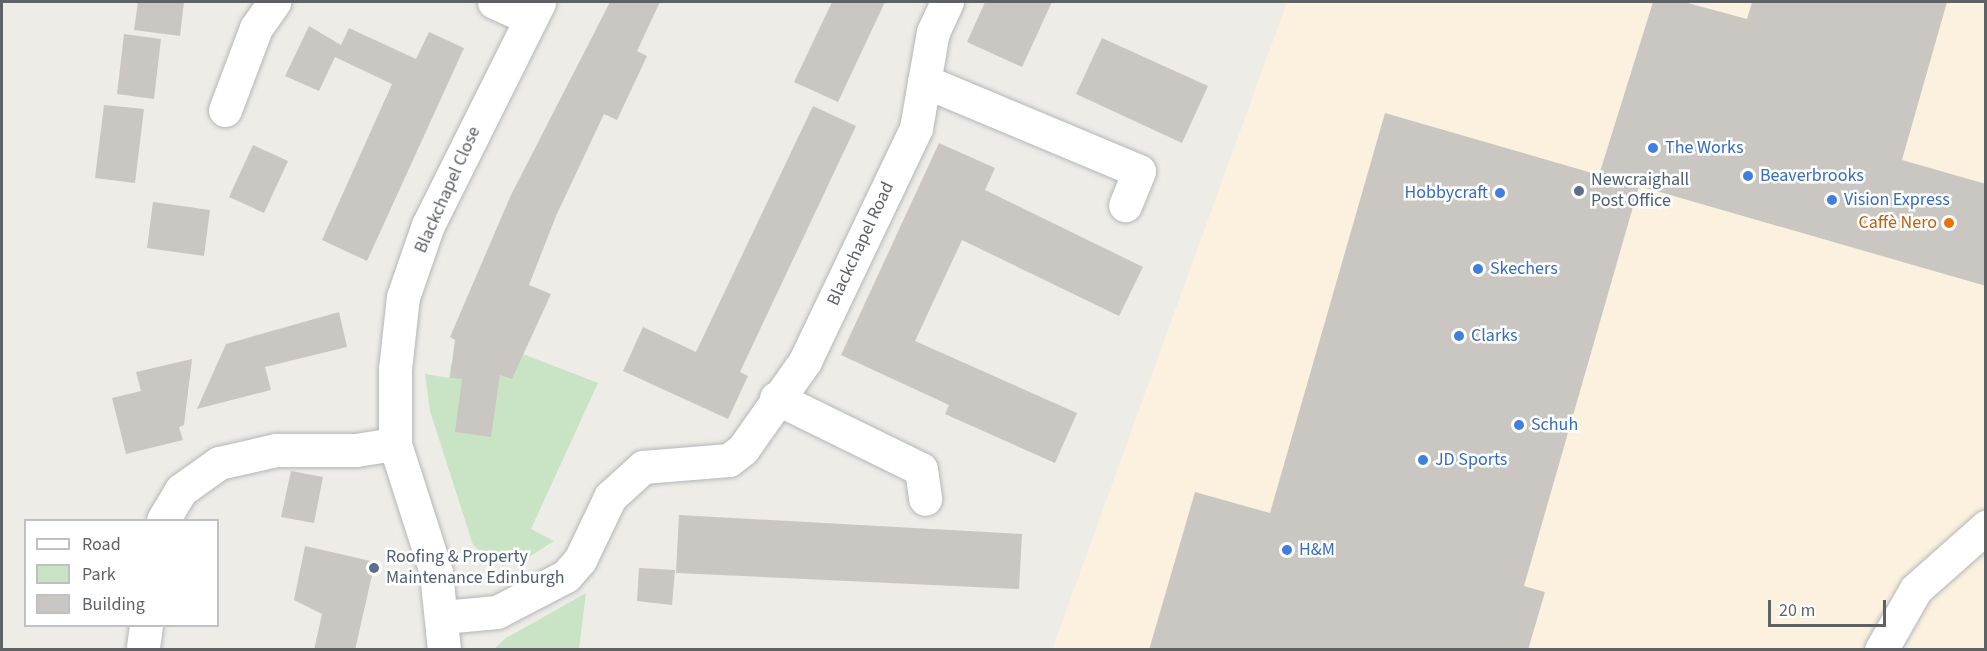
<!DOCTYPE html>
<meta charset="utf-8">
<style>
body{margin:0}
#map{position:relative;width:1987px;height:651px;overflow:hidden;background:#eeece6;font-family:"Source Sans 3",sans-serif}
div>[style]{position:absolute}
.commercial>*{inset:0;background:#fbf1de}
.green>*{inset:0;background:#c9e4c5}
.building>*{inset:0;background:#cac7c2}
.roads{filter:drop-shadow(0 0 2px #b3b6b9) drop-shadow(0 0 2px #b3b6b9)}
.minor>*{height:33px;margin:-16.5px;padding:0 16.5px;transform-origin:16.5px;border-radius:16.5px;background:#fff}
.dots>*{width:16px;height:16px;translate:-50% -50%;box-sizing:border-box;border:3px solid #fff;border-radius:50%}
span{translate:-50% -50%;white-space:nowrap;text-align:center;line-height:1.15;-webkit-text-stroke:5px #fff;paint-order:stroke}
.shop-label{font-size:18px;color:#366cbe}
.left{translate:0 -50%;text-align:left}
.right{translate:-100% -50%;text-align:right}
.service-label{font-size:18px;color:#4e5e75}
.street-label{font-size:18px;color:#5e6265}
.food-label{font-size:18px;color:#c56008}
.frame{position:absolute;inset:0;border:3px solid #5e6265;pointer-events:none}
.legend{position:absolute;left:24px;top:519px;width:195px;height:108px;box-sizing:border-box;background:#fff;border:2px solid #bfc0c1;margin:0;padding:8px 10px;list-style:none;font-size:18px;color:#5e6265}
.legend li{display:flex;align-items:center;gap:12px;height:30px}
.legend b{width:30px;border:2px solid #bfc0c1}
.scale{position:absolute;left:1768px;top:600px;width:118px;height:27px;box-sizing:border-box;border:3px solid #5e6265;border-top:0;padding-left:8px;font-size:18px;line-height:21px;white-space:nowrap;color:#5e6265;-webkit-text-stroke:4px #fff;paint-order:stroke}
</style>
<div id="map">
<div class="commercial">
<i style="clip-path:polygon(1287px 2px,1985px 2px,1985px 649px,1052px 650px)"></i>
</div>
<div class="green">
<i style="clip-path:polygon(502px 346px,598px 383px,531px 529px,554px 541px,521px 562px,486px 557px,473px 545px,430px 411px,425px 374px,449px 378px,451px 364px,483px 369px)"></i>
<i style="clip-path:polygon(586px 593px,579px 649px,494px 649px,506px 638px)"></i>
</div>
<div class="building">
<i style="clip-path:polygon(138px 2px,184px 2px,180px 36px,134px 30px)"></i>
<i style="clip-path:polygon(610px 2px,660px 2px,637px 51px,647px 56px,617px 120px,604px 114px,556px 216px,529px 285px,551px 294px,512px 379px,500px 375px,491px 437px,455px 432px,462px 379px,450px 378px,455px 340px,450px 337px,511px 195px)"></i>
<i style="clip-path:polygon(832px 2px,885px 2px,838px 102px,794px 82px)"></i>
<i style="clip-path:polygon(985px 2px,1052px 2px,1022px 67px,967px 42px)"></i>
<i style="clip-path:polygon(1653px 2px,1684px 2px,1747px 19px,1752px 2px,1947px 2px,1902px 160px,1986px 184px,1986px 286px,1639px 186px,1524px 586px,1545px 592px,1528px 650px,1149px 650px,1195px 492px,1270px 513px,1385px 113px,1599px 175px)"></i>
<i style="clip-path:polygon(309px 26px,341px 45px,349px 28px,416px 59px,429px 32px,464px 48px,367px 261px,322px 240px,392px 84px,335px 57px,319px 91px,285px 76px)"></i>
<i style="clip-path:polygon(124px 34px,161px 39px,154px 99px,117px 94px)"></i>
<i style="clip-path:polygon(1102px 38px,1208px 86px,1182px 143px,1076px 94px)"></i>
<i style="clip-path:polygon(104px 105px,144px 109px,135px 183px,95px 178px)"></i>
<i style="clip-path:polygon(813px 106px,856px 126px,740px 372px,748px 376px,728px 419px,623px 371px,643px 327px,696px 352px)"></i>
<i style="clip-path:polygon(939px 143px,995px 168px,985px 190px,1143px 267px,1119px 316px,962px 240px,915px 341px,1077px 413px,1055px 463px,945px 414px,949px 405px,841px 355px)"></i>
<i style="clip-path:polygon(253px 145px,288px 161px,264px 213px,229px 197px)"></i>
<i style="clip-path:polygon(153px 202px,210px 210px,204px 256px,147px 248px)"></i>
<i style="clip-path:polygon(339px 312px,347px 347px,265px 367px,271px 390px,197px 409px,226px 344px)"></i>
<i style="clip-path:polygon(192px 359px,184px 425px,179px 427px,183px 440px,126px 454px,112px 398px,141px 391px,136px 372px)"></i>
<i style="clip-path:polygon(291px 471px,323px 477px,314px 523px,281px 517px)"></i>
<i style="clip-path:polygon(679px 515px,1022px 534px,1019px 589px,676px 573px)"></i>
<i style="clip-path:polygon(305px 546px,375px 562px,355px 650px,314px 650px,322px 614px,294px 600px)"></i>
<i style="clip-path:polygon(639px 568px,675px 570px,672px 605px,637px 601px)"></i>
</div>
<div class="roads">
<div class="minor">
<i style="left:494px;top:2px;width:39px;rotate:24deg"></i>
<i style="left:924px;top:81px;width:233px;rotate:22.7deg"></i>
<i style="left:1139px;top:171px;width:37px;rotate:112deg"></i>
<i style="left:225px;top:110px;width:88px;rotate:-69.3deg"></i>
<i style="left:256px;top:28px;width:32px;rotate:-55deg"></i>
<i style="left:776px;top:398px;width:161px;rotate:26.1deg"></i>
<i style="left:921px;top:469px;width:30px;rotate:82deg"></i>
<i style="left:163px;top:520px;width:35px;rotate:-59deg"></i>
<i style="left:181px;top:490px;width:47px;rotate:-35.4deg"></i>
<i style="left:219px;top:463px;width:58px;rotate:-12.8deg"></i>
<i style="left:276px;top:450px;width:80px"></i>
<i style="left:356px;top:450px;width:39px;rotate:-9deg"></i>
<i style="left:443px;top:617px;width:54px;rotate:-5.3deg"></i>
<i style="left:497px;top:612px;width:78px;rotate:-27.6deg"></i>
<i style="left:566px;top:576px;width:21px;rotate:-49deg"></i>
<i style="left:580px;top:560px;width:70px;rotate:-64.5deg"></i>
<i style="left:610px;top:497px;width:45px;rotate:-42.3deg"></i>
<i style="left:643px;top:467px;width:86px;rotate:-4.7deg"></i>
<i style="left:729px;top:460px;width:18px;rotate:-38deg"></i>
<i style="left:743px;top:449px;width:108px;rotate:-54.8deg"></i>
<i style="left:805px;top:361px;width:258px;rotate:-64.5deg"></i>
<i style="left:916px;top:128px;width:97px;rotate:-80deg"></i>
<i style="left:933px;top:32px;width:33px;rotate:-65deg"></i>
<i style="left:143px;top:647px;width:21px;rotate:-82deg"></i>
<i style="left:444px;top:650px;width:78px;rotate:-95.9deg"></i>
<i style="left:436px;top:572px;width:134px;rotate:-107.8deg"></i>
<i style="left:395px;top:444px;width:75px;rotate:-90deg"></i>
<i style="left:395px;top:369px;width:72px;rotate:-83.7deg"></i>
<i style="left:403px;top:297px;width:76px;rotate:-70.9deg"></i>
<i style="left:428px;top:225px;width:249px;rotate:-63.5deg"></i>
<i style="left:1881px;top:650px;width:70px;rotate:-60.2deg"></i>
<i style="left:1916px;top:589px;width:94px;rotate:-41.5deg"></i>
</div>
</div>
<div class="dots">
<i style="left:1653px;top:148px;background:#3f7fe0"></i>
<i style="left:1748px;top:176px;background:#3f7fe0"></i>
<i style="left:1579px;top:191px;background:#5c6f8a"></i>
<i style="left:1500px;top:193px;background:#3f7fe0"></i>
<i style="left:1832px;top:200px;background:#3f7fe0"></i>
<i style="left:1949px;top:223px;background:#e8710a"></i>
<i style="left:1478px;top:269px;background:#3f7fe0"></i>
<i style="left:1459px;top:336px;background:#3f7fe0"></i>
<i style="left:1519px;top:425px;background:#3f7fe0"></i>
<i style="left:1423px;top:460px;background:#3f7fe0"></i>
<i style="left:1287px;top:550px;background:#3f7fe0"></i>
<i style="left:374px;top:568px;background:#5c6f8a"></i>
</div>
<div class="shop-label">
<span class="left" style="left:1665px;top:148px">The Works</span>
<span class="left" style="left:1760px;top:176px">Beaverbrooks</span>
<span class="right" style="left:1488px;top:193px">Hobbycraft</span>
<span class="left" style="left:1844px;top:200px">Vision Express</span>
<span class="left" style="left:1490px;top:269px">Skechers</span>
<span class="left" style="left:1471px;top:336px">Clarks</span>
<span class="left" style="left:1531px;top:425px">Schuh</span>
<span class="left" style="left:1435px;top:460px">JD Sports</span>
<span class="left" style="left:1299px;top:550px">H&amp;M</span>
</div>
<div class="service-label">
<span class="left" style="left:1591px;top:191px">Newcraighall<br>Post Office</span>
<span class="left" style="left:386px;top:568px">Roofing &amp; Property<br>Maintenance Edinburgh</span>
</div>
<div class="street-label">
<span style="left:448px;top:190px;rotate:-66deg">Blackchapel Close</span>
<span style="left:861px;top:244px;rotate:-65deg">Blackchapel Road</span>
</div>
<div class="food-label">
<span class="right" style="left:1937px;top:223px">Caffè Nero</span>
</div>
<div class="frame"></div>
<ul class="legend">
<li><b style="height:8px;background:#fff"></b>Road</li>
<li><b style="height:16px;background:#c9e4c5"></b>Park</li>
<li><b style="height:16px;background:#cac7c2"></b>Building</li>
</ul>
<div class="scale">20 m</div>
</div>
